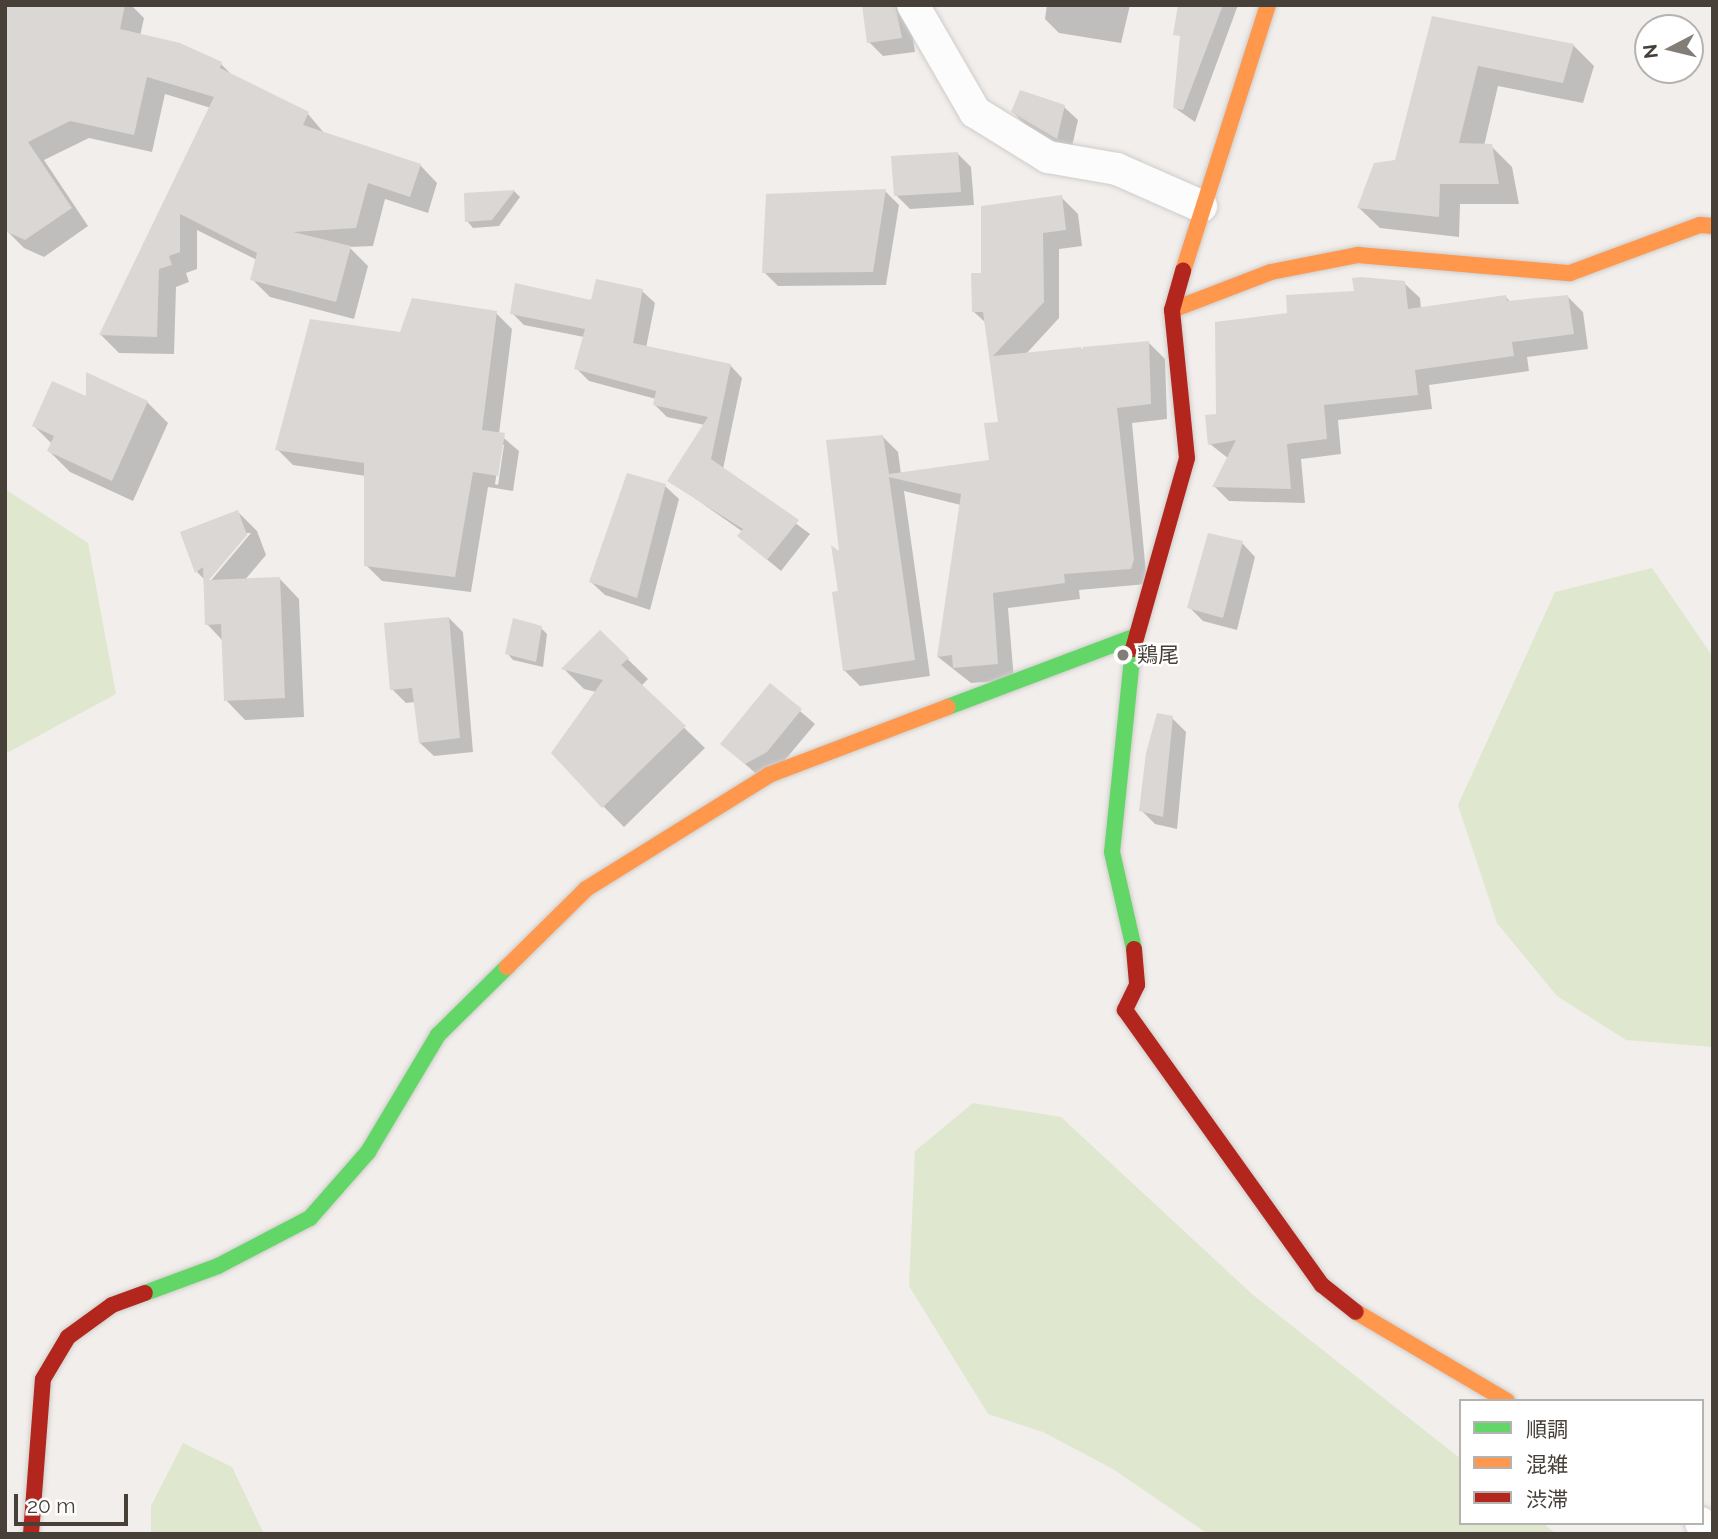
<!DOCTYPE html>
<meta charset="utf-8">
<style>
body{margin:0}
#map{position:relative;width:1718px;height:1539px;overflow:hidden;background:#f1eeeb;font-family:Raleway,"Noto Sans JP",sans-serif}
div>[style]{position:absolute}
.green>*{inset:0;background:#dfe8ce}
.shadow>*{inset:0;background:#0003}
.building>*{inset:0;background:#dad7d4}
.roads{filter:drop-shadow(0 0 2px #cfccc9) drop-shadow(0 0 2px #cfccc9)}
.street>*{height:32px;margin:-16px;padding:0 16px;transform-origin:16px;border-radius:16px;background:#fdfcfc}
.fast>*{height:16px;margin:-8px;padding:0 8px;transform-origin:8px;border-radius:8px;background:#63d668}
.slow>*{height:16px;margin:-8px;padding:0 8px;transform-origin:8px;border-radius:8px;background:#ff974d}
.jam>*{height:16px;margin:-8px;padding:0 8px;transform-origin:8px;border-radius:8px;background:#b3261e}
.dots>*{width:19px;height:19px;translate:-50% -50%;box-sizing:border-box;border:4px solid #fff;border-radius:50%}
span{translate:-50% -50%;white-space:nowrap;text-align:center;line-height:1.15;-webkit-text-stroke:5px #fff;paint-order:stroke}
.poi-label{font-size:21px;color:#464038}
.left{translate:0 -50%;text-align:left}
.frame{position:absolute;inset:0;border:7px solid #464038;pointer-events:none}
.legend{position:absolute;left:1459px;top:1399px;width:245px;height:126px;box-sizing:border-box;background:#fff;border:2px solid #b5b3af;margin:0;padding:9px 12px;list-style:none;font-size:21px;color:#464038}
.legend li{display:flex;align-items:center;gap:14px;height:35px}
.legend b{width:35px;border:2px solid #b5b3af}
.north{position:absolute;left:1634px;top:14px;width:70px;height:70px;box-sizing:border-box;background:#fff;border:2px solid #b5b3af;border-radius:50%;rotate:263deg;font-size:19px;font-weight:700;line-height:28px;text-align:center;color:#464038}
.north::after{content:'';display:block;margin:auto;width:24px;height:32px;background:#827d77;clip-path:polygon(50% 0,100% 100%,50% 72%,0 100%)}
.scale{position:absolute;left:14px;top:1494px;width:114px;height:32px;box-sizing:border-box;border:4px solid #464038;border-top:0;padding-left:9px;font-size:21px;line-height:24px;white-space:nowrap;color:#464038;-webkit-text-stroke:5px #fff;paint-order:stroke}
</style>
<div id="map">
<div class="green">
<i style="clip-path:polygon(5px 489px,88px 543px,116px 694px,5px 754px)"></i>
<i style="clip-path:polygon(1652px 568px,1713px 657px,1713px 1047px,1626px 1040px,1557px 996px,1497px 923px,1458px 805px,1555px 592px)"></i>
<i style="clip-path:polygon(973px 1103px,1061px 1117px,1253px 1295px,1461px 1459px,1461px 1523px,1543px 1523px,1556px 1534px,1208px 1534px,1113px 1469px,1043px 1432px,988px 1414px,909px 1286px,915px 1151px)"></i>
<i style="clip-path:polygon(183px 1443px,232px 1467px,264px 1534px,151px 1534px,151px 1506px)"></i>
</div>
<div class="shadow">
<i style="clip-path:polygon(5px 5px,131px 5px,144px 18px,140px 36px,221px 64px,234px 77px,308px 114px,325px 134px,420px 165px,437px 183px,428px 213px,385px 199px,373px 246px,349px 247px,368px 266px,354px 319px,270px 297px,252px 279px,257px 260px,197px 230px,197px 269px,186px 273px,189px 282px,176px 287px,174px 354px,119px 353px,101px 335px,211px 108px,165px 94px,152px 152px,89px 138px,44px 160px,88px 226px,44px 257px,24px 248px,5px 229px)"></i>
<i style="clip-path:polygon(863px 5px,908px 5px,915px 52px,883px 56px,869px 42px)"></i>
<i style="clip-path:polygon(1047px 5px,1130px 5px,1121px 43px,1059px 33px,1045px 19px)"></i>
<i style="clip-path:polygon(1185px 5px,1238px 5px,1195px 122px,1175px 108px)"></i>
<i style="clip-path:polygon(1433px 18px,1573px 45px,1594px 66px,1583px 103px,1498px 86px,1484px 146px,1491px 146px,1512px 167px,1519px 204px,1460px 204px,1459px 237px,1380px 228px,1359px 208px,1397px 162px)"></i>
<i style="clip-path:polygon(1064px 107px,1078px 120px,1071px 151px,1026px 126px,1013px 112px)"></i>
<i style="clip-path:polygon(958px 154px,971px 167px,974px 205px,910px 209px,896px 195px)"></i>
<i style="clip-path:polygon(514px 191px,520px 197px,499px 226px,473px 228px,467px 221px,465px 194px)"></i>
<i style="clip-path:polygon(885px 191px,899px 205px,886px 285px,778px 286px,764px 272px)"></i>
<i style="clip-path:polygon(1062px 198px,1078px 214px,1082px 246px,1059px 249px,1059px 318px,1025px 355px,1149px 343px,1165px 359px,1167px 419px,1132px 423px,1147px 584px,1079px 590px,1080px 599px,1008px 608px,1014px 680px,971px 683px,938px 657px,961px 505px,904px 491px,930px 676px,860px 686px,844px 670px,841px 555px,882px 436px,898px 452px,901px 474px,991px 462px,1000px 424px,987px 324px,973px 311px,983px 275px)"></i>
<i style="clip-path:polygon(1404px 283px,1420px 298px,1421px 309px,1506px 297px,1511px 303px,1568px 297px,1583px 312px,1588px 349px,1527px 357px,1529px 371px,1429px 385px,1432px 409px,1338px 420px,1341px 454px,1301px 459px,1305px 503px,1229px 501px,1214px 486px,1229px 459px,1210px 444px,1218px 416px,1289px 315px,1356px 292px)"></i>
<i style="clip-path:polygon(642px 291px,655px 303px,646px 348px,730px 365px,742px 378px,723px 469px,810px 534px,781px 571px,739px 536px,743px 532px,669px 480px,705px 425px,667px 417px,655px 405px,656px 399px,589px 381px,576px 368px,584px 337px,524px 325px,512px 313px)"></i>
<i style="clip-path:polygon(evenodd,496px 313px,512px 329px,499px 434px,519px 451px,513px 491px,488px 487px,471px 592px,382px 581px,366px 565px,366px 476px,293px 465px,277px 449px,402px 334px,496px 313px,501px 445px,504px 445px,498px 485px,495px 484px,501px 445px)"></i>
<i style="clip-path:polygon(87px 399px,147px 402px,168px 423px,133px 501px,70px 472px,49px 451px,52px 444px,34px 426px)"></i>
<i style="clip-path:polygon(665px 486px,679px 499px,650px 610px,605px 595px,591px 582px)"></i>
<i style="clip-path:polygon(evenodd,238px 512px,257px 531px,266px 555px,244px 581px,280px 579px,299px 599px,304px 717px,245px 720px,226px 700px,223px 641px,207px 624px,205px 580px,197px 572px,238px 512px,247px 533px,251px 533px,208px 584px,205px 582px,247px 533px)"></i>
<i style="clip-path:polygon(1242px 543px,1255px 557px,1237px 630px,1203px 621px,1189px 607px)"></i>
<i style="clip-path:polygon(449px 618px,463px 632px,473px 752px,434px 756px,420px 743px,415px 702px,406px 703px,392px 689px)"></i>
<i style="clip-path:polygon(541px 628px,547px 634px,543px 667px,513px 660px,507px 653px)"></i>
<i style="clip-path:polygon(600px 632px,648px 679px,641px 686px,705px 748px,624px 827px,603px 806px,596px 692px,584px 689px,564px 669px)"></i>
<i style="clip-path:polygon(770px 685px,815px 724px,780px 766px,760px 777px,722px 744px)"></i>
<i style="clip-path:polygon(1172px 718px,1186px 732px,1177px 829px,1155px 824px,1141px 810px)"></i>
</div>
<div class="building">
<i style="clip-path:polygon(5px 5px,125px 5px,120px 29px,180px 43px,222px 62px,220px 68px,309px 112px,303px 125px,421px 164px,410px 197px,368px 183px,356px 228px,293px 232px,351px 246px,336px 302px,250px 280px,257px 253px,180px 214px,180px 252px,169px 256px,172px 265px,159px 269px,157px 337px,99px 335px,214px 97px,147px 77px,134px 135px,70px 121px,28px 142px,72px 208px,25px 240px,5px 231px)"></i>
<i style="clip-path:polygon(862px 5px,895px 5px,902px 38px,867px 43px)"></i>
<i style="clip-path:polygon(1178px 5px,1223px 5px,1183px 110px,1173px 108px,1180px 36px,1173px 35px)"></i>
<i style="clip-path:polygon(1432px 16px,1574px 44px,1563px 83px,1478px 66px,1459px 143px,1492px 144px,1499px 184px,1440px 184px,1439px 217px,1357px 208px,1374px 163px,1395px 160px)"></i>
<i style="clip-path:polygon(1020px 90px,1065px 105px,1057px 139px,1011px 112px)"></i>
<i style="clip-path:polygon(958px 152px,961px 192px,894px 196px,891px 156px)"></i>
<i style="clip-path:polygon(886px 189px,873px 272px,762px 273px,766px 194px)"></i>
<i style="clip-path:polygon(515px 190px,492px 220px,465px 222px,464px 193px)"></i>
<i style="clip-path:polygon(1062px 195px,1066px 230px,1043px 233px,1044px 302px,993px 356px,1081px 347px,1081px 351px,1083px 347px,1149px 341px,1151px 404px,1117px 408px,1134px 559px,1131px 569px,1064px 574px,1065px 583px,993px 593px,998px 664px,953px 668px,952px 655px,937px 657px,961px 494px,889px 477px,915px 660px,843px 671px,832px 592px,838px 591px,831px 545px,839px 551px,826px 440px,883px 435px,889px 474px,989px 460px,984px 423px,998px 422px,983px 312px,972px 312px,971px 273px,981px 273px,981px 206px)"></i>
<i style="clip-path:polygon(1361px 277px,1405px 281px,1408px 309px,1506px 295px,1507px 301px,1568px 295px,1574px 334px,1512px 342px,1514px 356px,1415px 370px,1418px 395px,1324px 405px,1327px 439px,1287px 444px,1291px 489px,1212px 487px,1236px 440px,1208px 445px,1205px 415px,1216px 414px,1215px 322px,1287px 313px,1286px 295px,1354px 291px,1352px 278px)"></i>
<i style="clip-path:polygon(596px 279px,643px 289px,633px 343px,731px 364px,711px 459px,799px 520px,767px 560px,737px 536px,743px 529px,667px 481px,708px 417px,653px 405px,656px 391px,574px 369px,585px 329px,510px 314px,515px 283px,591px 300px)"></i>
<i style="clip-path:polygon(412px 298px,497px 311px,482px 430px,505px 433px,498px 476px,473px 472px,455px 577px,364px 566px,364px 463px,275px 450px,310px 319px,400px 332px)"></i>
<i style="clip-path:polygon(86px 372px,148px 401px,112px 481px,47px 451px,54px 436px,32px 426px,52px 381px,86px 396px)"></i>
<i style="clip-path:polygon(627px 473px,666px 484px,637px 598px,589px 582px)"></i>
<i style="clip-path:polygon(238px 510px,247px 535px,209px 580px,280px 577px,285px 698px,224px 701px,221px 624px,205px 625px,203px 567px,195px 573px,180px 532px)"></i>
<i style="clip-path:polygon(1208px 533px,1243px 541px,1223px 618px,1187px 608px)"></i>
<i style="clip-path:polygon(449px 617px,460px 738px,419px 743px,412px 688px,390px 690px,384px 623px)"></i>
<i style="clip-path:polygon(513px 618px,542px 626px,536px 662px,505px 654px)"></i>
<i style="clip-path:polygon(600px 630px,629px 658px,621px 665px,686px 726px,602px 808px,551px 753px,603px 680px,561px 669px)"></i>
<i style="clip-path:polygon(770px 683px,802px 709px,767px 752px,745px 764px,720px 744px)"></i>
<i style="clip-path:polygon(1157px 713px,1173px 716px,1163px 817px,1139px 811px,1146px 753px)"></i>
</div>
<div class="roads">
<div class="street">
<i style="left:913px;top:5px;width:124px;rotate:59.9deg"></i>
<i style="left:975px;top:112px;width:86px;rotate:31.7deg"></i>
<i style="left:1048px;top:157px;width:70px;rotate:9.9deg"></i>
<i style="left:1117px;top:169px;width:92px;rotate:23.8deg"></i>
<i style="left:1701px;top:1523px;width:14px;rotate:54deg"></i>
</div>
<div class="fast">
<i style="left:1133px;top:649px;width:204px;rotate:95.9deg"></i>
<i style="left:1112px;top:852px;width:99px;rotate:77.2deg"></i>
<i style="left:948px;top:707px;width:198px;rotate:-20.7deg"></i>
<i style="left:145px;top:1293px;width:78px;rotate:-20.3deg"></i>
<i style="left:218px;top:1266px;width:104px;rotate:-27.6deg"></i>
<i style="left:310px;top:1218px;width:88px;rotate:-48.7deg"></i>
<i style="left:368px;top:1152px;width:136px;rotate:-59.1deg"></i>
<i style="left:438px;top:1035px;width:97px;rotate:-44.6deg"></i>
</div>
<div class="slow">
<i style="left:1183px;top:271px;width:279px;rotate:-72.3deg"></i>
<i style="left:1172px;top:310px;width:106px;rotate:-21deg"></i>
<i style="left:1271px;top:272px;width:89px;rotate:-11.1deg"></i>
<i style="left:1358px;top:255px;width:213px;rotate:4.9deg"></i>
<i style="left:1570px;top:273px;width:139px;rotate:-20.3deg"></i>
<i style="left:1700px;top:225px;width:13px;rotate:4deg"></i>
<i style="left:507px;top:967px;width:111px;rotate:-44.6deg"></i>
<i style="left:586px;top:889px;width:216px;rotate:-31.9deg"></i>
<i style="left:769px;top:775px;width:191px;rotate:-20.8deg"></i>
<i style="left:1356px;top:1312px;width:175px;rotate:30.5deg"></i>
</div>
<div class="jam">
<i style="left:1133px;top:649px;width:198px;rotate:-74.2deg"></i>
<i style="left:1187px;top:458px;width:149px;rotate:-95.8deg"></i>
<i style="left:1172px;top:310px;width:41px;rotate:-74.2deg"></i>
<i style="left:1134px;top:949px;width:36px;rotate:85deg"></i>
<i style="left:1137px;top:985px;width:28px;rotate:116deg"></i>
<i style="left:1125px;top:1010px;width:338px;rotate:54.4deg"></i>
<i style="left:1322px;top:1285px;width:43px;rotate:38.5deg"></i>
<i style="left:31px;top:1534px;width:155px;rotate:-85.6deg"></i>
<i style="left:43px;top:1379px;width:49px;rotate:-59.2deg"></i>
<i style="left:68px;top:1337px;width:54px;rotate:-36deg"></i>
<i style="left:112px;top:1305px;width:35px;rotate:-20deg"></i>
</div>
</div>
<div class="dots">
<i style="left:1123px;top:655px;background:#827d77"></i>
</div>
<div class="poi-label">
<span class="left" style="left:1137px;top:655px">鶏尾</span>
</div>
<div class="frame"></div>
<ul class="legend">
<li><b style="height:9px;background:#63d668"></b>順調</li>
<li><b style="height:9px;background:#ff974d"></b>混雑</li>
<li><b style="height:9px;background:#b3261e"></b>渋滞</li>
</ul>
<div class="north">N</div>
<div class="scale">20 m</div>
</div>
